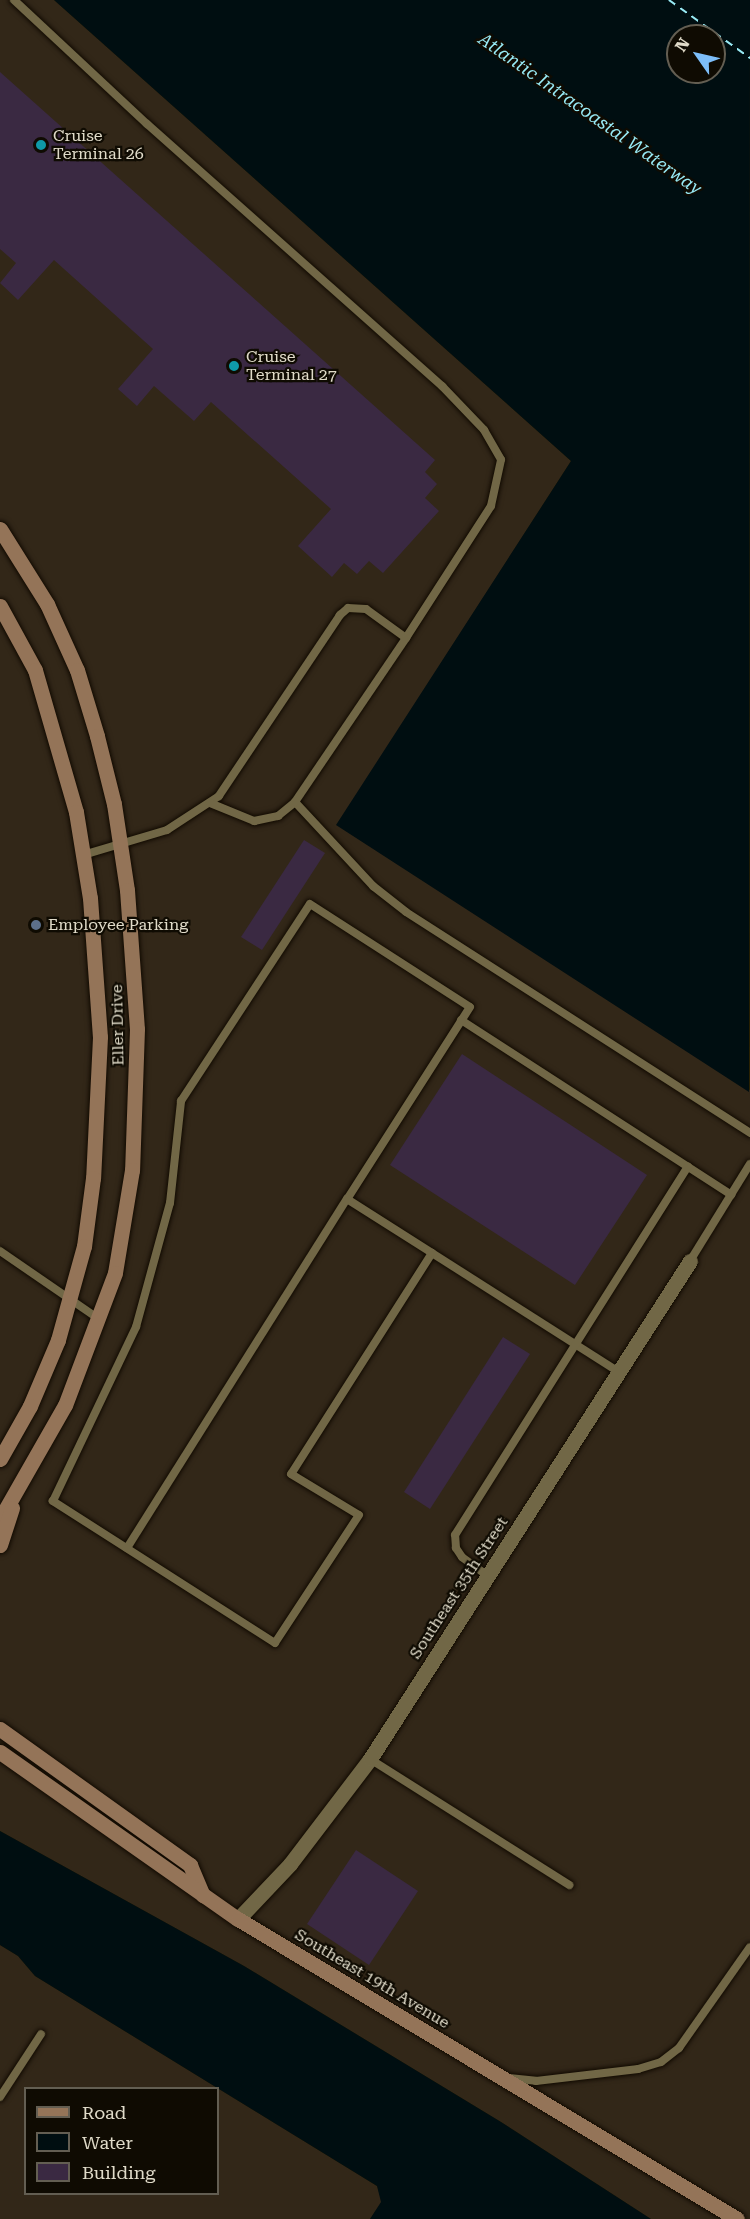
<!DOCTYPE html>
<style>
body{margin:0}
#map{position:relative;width:750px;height:2219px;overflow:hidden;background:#2a2101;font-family:"Roboto Serif",serif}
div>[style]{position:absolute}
.industrial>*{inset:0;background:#322718}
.water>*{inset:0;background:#000e11}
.ferry>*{height:1.5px;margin-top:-0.75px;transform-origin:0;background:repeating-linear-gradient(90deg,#98eaf5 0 8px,transparent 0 14px)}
.building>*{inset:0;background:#3a2942}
.roads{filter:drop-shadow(0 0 2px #110a00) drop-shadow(0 0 2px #110a00)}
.lane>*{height:8px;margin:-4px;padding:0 4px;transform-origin:4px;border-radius:4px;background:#716746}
.street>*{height:15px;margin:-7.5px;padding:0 7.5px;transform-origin:7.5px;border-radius:7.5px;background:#716746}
.secondary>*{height:15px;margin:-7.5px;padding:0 7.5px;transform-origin:7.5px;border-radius:7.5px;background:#947458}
.dots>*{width:16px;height:16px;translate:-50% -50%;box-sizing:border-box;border:3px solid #0f0b02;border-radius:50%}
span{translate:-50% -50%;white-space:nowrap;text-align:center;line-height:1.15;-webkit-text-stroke:4.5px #0f0b02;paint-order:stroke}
.poi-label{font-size:16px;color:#e0dbc9}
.left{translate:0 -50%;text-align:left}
.street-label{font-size:16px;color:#e0dbc9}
.water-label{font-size:18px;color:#98eaf5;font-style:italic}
.legend{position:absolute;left:24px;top:2087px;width:195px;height:108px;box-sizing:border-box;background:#0f0b02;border:2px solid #635e52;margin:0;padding:8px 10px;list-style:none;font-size:18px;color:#e0dbc9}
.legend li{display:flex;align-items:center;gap:12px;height:30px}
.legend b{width:30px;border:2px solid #635e52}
.north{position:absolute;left:666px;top:24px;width:60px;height:60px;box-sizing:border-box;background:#0f0b02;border:2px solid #635e52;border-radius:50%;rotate:304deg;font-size:16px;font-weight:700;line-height:24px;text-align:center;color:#e0dbc9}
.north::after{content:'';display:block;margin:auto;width:21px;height:27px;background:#7dbef9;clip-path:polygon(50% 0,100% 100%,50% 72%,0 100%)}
</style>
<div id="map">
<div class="industrial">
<i style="clip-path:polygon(0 0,54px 0,571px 461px,337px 825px,750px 1090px,750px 2219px,651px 2219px,501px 2122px,244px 1966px,0 1831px)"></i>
<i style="clip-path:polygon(evenodd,0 1945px,18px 1956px,35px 1976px,377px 2186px,382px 2202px,370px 2219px,0 2219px,0 1945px,26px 2088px,218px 2088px,218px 2194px,26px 2194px,26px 2088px)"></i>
</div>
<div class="water">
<i style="clip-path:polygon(evenodd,54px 0,750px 0,749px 1092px,336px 825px,571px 461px,54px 0,678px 36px,714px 36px,714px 72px,678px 72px,678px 36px)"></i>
<i style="clip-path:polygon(0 1831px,244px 1966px,501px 2122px,651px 2219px,370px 2219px,381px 2202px,377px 2186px,35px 1976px,18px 1956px,0 1945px)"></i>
</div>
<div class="ferry">
<i style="left:669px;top:0;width:100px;rotate:35.6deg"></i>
</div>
<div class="building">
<i style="clip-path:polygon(0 72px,435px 460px,425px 472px,437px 484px,425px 498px,439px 511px,383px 573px,369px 561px,357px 574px,344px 563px,332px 577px,298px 546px,331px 509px,211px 402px,194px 421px,154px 386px,137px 406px,118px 389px,153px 349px,54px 260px,18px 300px,0 283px,16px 263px,0 249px)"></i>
<i style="clip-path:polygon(304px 840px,325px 853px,262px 950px,241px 937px)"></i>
<i style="clip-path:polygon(462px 1054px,647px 1175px,575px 1285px,390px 1165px)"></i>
<i style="clip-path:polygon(503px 1337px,530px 1354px,430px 1509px,404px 1492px)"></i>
<i style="clip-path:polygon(356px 1850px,418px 1891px,369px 1965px,307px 1924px)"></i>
</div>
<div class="roads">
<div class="lane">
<i style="left:14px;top:0;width:182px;rotate:43deg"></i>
<i style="left:147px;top:124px;width:395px;rotate:41.6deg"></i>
<i style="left:442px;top:386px;width:61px;rotate:46.3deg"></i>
<i style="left:484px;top:430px;width:34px;rotate:60deg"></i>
<i style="left:501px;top:460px;width:47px;rotate:102.3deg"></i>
<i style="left:491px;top:506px;width:157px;rotate:122.8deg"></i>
<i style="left:406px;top:638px;width:49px;rotate:-144.1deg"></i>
<i style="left:366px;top:609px;width:18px;rotate:-177deg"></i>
<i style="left:348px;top:608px;width:11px;rotate:139deg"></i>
<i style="left:340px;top:615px;width:218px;rotate:123.8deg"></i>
<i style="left:219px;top:796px;width:62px;rotate:146.8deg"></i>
<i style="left:167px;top:830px;width:88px;rotate:163.4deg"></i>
<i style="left:295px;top:802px;width:115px;rotate:47.1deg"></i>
<i style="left:373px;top:886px;width:42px;rotate:38.2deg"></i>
<i style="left:406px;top:912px;width:409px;rotate:32.7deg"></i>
<i style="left:210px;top:803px;width:48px;rotate:22.2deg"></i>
<i style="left:254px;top:821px;width:25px;rotate:-12deg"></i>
<i style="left:278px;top:816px;width:22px;rotate:-39deg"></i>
<i style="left:295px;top:802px;width:198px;rotate:-55.9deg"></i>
<i style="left:461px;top:1020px;width:322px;rotate:32.9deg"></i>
<i style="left:0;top:1251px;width:120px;rotate:34.5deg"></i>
<i style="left:432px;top:1253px;width:262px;rotate:122.5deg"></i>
<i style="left:291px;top:1474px;width:79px;rotate:31.1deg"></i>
<i style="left:359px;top:1515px;width:153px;rotate:123.3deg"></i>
<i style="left:275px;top:1643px;width:264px;rotate:-147.4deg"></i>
<i style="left:53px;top:1501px;width:193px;rotate:-64.5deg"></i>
<i style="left:136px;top:1327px;width:129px;rotate:-74.7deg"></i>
<i style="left:170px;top:1203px;width:103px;rotate:-83.8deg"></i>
<i style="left:181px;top:1101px;width:235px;rotate:-56.8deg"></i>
<i style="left:310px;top:904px;width:190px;rotate:32.8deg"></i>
<i style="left:470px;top:1007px;width:228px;rotate:122.6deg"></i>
<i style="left:347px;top:1199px;width:101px;rotate:32.4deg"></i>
<i style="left:432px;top:1253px;width:222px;rotate:32.5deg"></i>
<i style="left:690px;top:1261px;width:114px;rotate:-58.3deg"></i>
<i style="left:127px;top:1548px;width:413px;rotate:-57.8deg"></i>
<i style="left:488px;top:1576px;width:32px;rotate:-144deg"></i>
<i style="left:462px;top:1557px;width:11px;rotate:-124deg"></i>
<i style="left:456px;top:1548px;width:13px;rotate:-94deg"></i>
<i style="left:455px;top:1535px;width:436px;rotate:-57.7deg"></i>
<i style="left:370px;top:1759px;width:236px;rotate:32.3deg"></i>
<i style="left:509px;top:2078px;width:27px;rotate:6deg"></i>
<i style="left:536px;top:2081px;width:103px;rotate:-6.7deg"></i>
<i style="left:638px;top:2069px;width:24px;rotate:-17deg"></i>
<i style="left:661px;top:2062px;width:23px;rotate:-38deg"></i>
<i style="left:679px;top:2048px;width:123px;rotate:-54.9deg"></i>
<i style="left:0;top:2097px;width:75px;rotate:-56.9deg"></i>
</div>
<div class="street">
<i style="left:238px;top:1919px;width:76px;rotate:-46.6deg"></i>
<i style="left:290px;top:1864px;width:132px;rotate:-52.7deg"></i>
<i style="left:370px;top:1759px;width:592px;rotate:-57.28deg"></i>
</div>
<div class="secondary">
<i style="left:0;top:529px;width:89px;rotate:57.9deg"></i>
<i style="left:47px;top:604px;width:72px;rotate:65.6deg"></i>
<i style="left:77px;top:670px;width:69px;rotate:73.1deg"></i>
<i style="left:97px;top:736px;width:70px;rotate:76deg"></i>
<i style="left:114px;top:804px;width:87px;rotate:81.4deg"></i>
<i style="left:127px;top:890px;width:139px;rotate:85.9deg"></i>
<i style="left:137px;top:1029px;width:141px;rotate:92deg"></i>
<i style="left:132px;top:1170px;width:104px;rotate:99.4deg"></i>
<i style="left:115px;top:1273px;width:141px;rotate:110.7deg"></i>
<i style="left:65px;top:1405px;width:131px;rotate:119.7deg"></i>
<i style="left:0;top:606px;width:73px;rotate:61.3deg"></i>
<i style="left:35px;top:670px;width:148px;rotate:73.9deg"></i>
<i style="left:76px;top:812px;width:87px;rotate:80.8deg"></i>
<i style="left:90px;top:898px;width:139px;rotate:85.9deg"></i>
<i style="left:100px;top:1037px;width:141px;rotate:92.8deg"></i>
<i style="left:93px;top:1178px;width:69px;rotate:97.5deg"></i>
<i style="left:84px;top:1246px;width:98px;rotate:105.5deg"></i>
<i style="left:58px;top:1340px;width:72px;rotate:113deg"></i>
<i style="left:30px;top:1406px;width:61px;rotate:119.5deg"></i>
<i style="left:0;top:1545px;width:39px;rotate:-72deg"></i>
<i style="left:0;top:1729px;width:234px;rotate:35.6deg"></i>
<i style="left:190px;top:1865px;width:33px;rotate:67deg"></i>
<i style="left:0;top:1752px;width:291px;rotate:35.1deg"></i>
<i style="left:238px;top:1919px;width:582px;rotate:31.01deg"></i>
</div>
</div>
<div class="dots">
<i style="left:41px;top:145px;background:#0f9aa8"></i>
<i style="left:234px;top:366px;background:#0f9aa8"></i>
<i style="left:36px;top:925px;background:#5c6f8a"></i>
</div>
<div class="poi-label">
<span class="left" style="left:53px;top:145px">Cruise<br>Terminal 26</span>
<span class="left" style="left:246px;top:366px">Cruise<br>Terminal 27</span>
<span class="left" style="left:48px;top:925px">Employee Parking</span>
</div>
<div class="street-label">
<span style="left:118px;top:1025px;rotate:-91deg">Eller Drive</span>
<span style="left:459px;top:1588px;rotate:-57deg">Southeast 35th Street</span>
<span style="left:372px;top:1979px;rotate:31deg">Southeast 19th Avenue</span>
</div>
<div class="water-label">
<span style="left:590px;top:114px;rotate:35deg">Atlantic Intracoastal Waterway</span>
</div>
<ul class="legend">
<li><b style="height:8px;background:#947458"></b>Road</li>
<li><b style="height:16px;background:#000e11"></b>Water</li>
<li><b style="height:16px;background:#3a2942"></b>Building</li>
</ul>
<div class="north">N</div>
</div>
